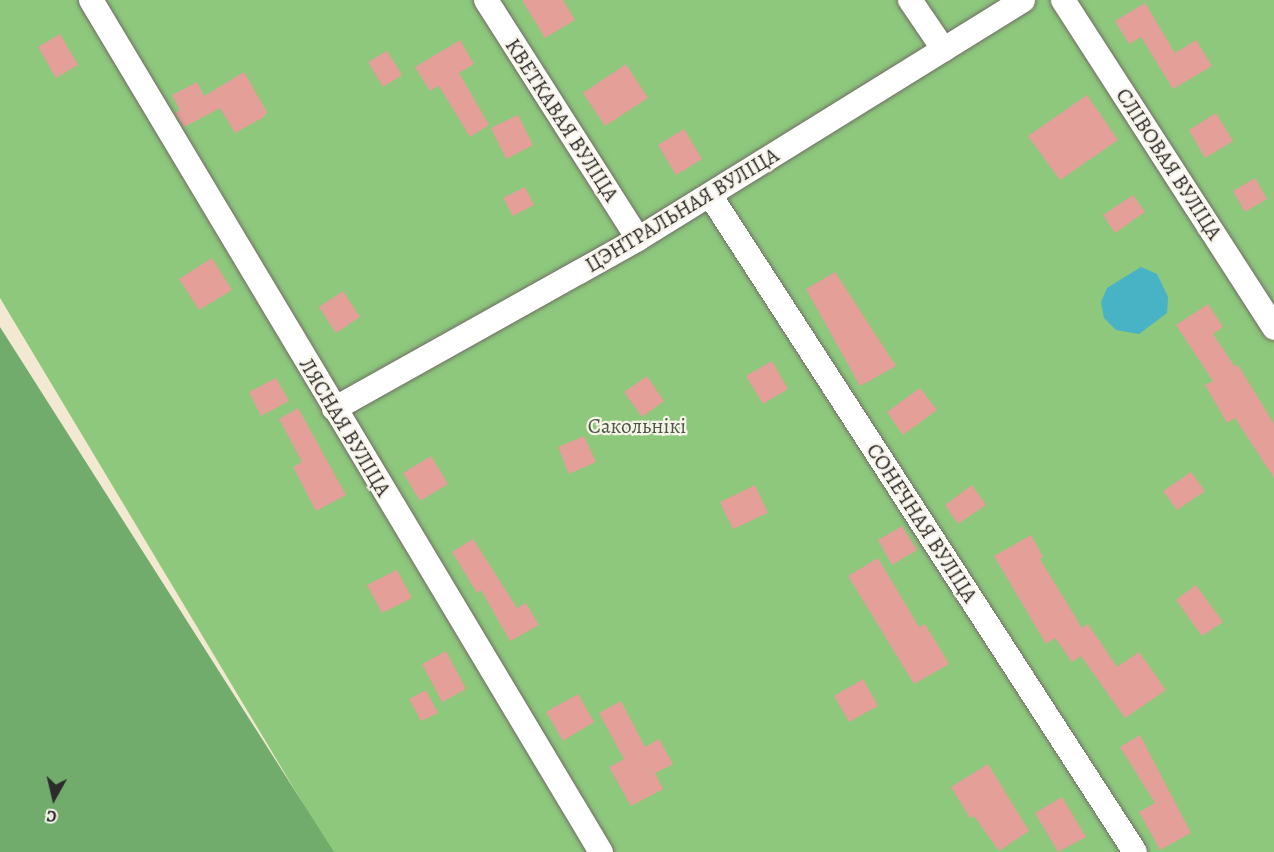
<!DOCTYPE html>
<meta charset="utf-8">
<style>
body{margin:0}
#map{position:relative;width:1274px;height:852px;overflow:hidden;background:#f3e8d1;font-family:Alegreya,serif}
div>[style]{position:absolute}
.green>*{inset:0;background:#8dc87d}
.forest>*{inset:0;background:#72ac6c}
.water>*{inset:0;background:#47b3c4}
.building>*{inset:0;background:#e39f98}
.roads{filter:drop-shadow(0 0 2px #716d65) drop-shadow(0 0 2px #716d65)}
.street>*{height:24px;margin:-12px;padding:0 12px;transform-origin:12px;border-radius:12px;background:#fff}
span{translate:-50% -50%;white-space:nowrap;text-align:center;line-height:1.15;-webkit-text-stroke:4.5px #f7f3e8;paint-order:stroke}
.street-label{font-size:21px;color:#2b2b2b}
.park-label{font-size:21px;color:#485a44}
.north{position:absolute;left:24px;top:768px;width:60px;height:60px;-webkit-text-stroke:4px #f7f3e8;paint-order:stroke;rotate:188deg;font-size:16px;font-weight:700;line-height:24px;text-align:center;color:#2b2b2b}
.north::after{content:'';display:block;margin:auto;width:21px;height:27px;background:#2b2b2b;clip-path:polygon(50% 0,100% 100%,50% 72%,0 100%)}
</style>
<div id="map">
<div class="green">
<i style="clip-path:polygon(0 0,1274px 0,1274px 852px,332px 852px,0 298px)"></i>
</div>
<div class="forest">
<i style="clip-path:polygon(0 327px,334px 852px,0 852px)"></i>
</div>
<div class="water">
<i style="clip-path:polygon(1141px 267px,1157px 274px,1168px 297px,1167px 313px,1139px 334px,1116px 330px,1104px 318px,1101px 302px,1107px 288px)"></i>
</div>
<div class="building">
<i style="clip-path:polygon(522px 0,563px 0,575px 20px,545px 38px)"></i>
<i style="clip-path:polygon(1145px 3px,1175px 53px,1196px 40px,1212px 66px,1173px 89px,1141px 37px,1129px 44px,1115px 21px)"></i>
<i style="clip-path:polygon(60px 34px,78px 65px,56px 78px,38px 47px)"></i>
<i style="clip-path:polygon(460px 40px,474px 64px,459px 73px,489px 125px,470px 137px,439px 86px,430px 91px,415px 67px)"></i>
<i style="clip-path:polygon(387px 51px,402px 75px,383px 87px,368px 62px)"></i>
<i style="clip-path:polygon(626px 64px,648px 98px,605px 126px,583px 93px)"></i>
<i style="clip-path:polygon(244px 72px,267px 112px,264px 117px,235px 133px,220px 108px,184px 127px,175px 113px,180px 110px,172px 95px,197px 82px,204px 96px)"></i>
<i style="clip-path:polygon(1087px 95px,1118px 140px,1060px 180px,1028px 136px)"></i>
<i style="clip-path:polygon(1216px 113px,1233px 141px,1205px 158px,1189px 130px)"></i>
<i style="clip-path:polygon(518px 115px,533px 145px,506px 159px,491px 128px)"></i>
<i style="clip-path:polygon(684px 129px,702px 159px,676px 175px,658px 145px)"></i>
<i style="clip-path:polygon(1255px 178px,1267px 199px,1245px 212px,1233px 191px)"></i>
<i style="clip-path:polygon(525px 187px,534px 205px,513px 216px,503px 198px)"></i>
<i style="clip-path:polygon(1133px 195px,1145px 212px,1115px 233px,1103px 215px)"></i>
<i style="clip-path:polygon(212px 258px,232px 290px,199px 310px,179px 279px)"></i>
<i style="clip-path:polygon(835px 272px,896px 366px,860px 386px,806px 289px)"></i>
<i style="clip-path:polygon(343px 291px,360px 317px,336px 333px,319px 307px)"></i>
<i style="clip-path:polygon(1208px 304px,1223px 327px,1213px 334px,1235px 367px,1238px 365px,1274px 424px,1274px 478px,1235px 418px,1227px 423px,1205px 385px,1213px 381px,1176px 325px)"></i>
<i style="clip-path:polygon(772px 361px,788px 389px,763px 404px,746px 376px)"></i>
<i style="clip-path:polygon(647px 376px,664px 401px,642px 417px,624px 392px)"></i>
<i style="clip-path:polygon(276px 378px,289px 401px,261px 416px,249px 392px)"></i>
<i style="clip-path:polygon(920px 388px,937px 410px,903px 435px,887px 412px)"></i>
<i style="clip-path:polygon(298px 408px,346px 495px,316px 511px,293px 467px,302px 462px,279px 419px)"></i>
<i style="clip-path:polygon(584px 436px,596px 462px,569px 474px,558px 447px)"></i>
<i style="clip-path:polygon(431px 456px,448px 484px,420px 501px,403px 473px)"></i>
<i style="clip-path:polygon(1191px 472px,1205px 491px,1177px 510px,1163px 491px)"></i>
<i style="clip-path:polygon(755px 485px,768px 513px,733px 529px,720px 502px)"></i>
<i style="clip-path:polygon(972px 485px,986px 505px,958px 524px,945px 505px)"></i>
<i style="clip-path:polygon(902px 526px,917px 550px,892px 565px,878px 540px)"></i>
<i style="clip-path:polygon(1031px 535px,1043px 557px,1040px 559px,1082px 628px,1088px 624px,1117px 667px,1139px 652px,1166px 690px,1125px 718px,1081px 656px,1072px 662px,1055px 638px,1046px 644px,994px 556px)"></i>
<i style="clip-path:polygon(473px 539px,517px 608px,526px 603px,539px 625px,510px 641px,481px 590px,477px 593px,452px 552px)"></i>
<i style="clip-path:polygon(878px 558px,919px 627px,925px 624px,949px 664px,914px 684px,848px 576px)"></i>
<i style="clip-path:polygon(397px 570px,412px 598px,382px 613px,367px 585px)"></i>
<i style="clip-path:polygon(1196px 585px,1223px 622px,1202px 636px,1176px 600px)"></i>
<i style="clip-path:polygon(446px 651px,466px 689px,442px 702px,422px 664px)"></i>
<i style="clip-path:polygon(863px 679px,878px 706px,849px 722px,834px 696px)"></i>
<i style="clip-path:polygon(426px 690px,438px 713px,421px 721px,409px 699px)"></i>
<i style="clip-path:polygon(578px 694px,594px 722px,563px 741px,546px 712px)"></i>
<i style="clip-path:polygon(621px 701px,645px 747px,659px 739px,673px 764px,655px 773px,663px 789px,631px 806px,609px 767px,624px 759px,599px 713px)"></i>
<i style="clip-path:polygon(1140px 735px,1191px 833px,1160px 850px,1139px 812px,1155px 803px,1120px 747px)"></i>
<i style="clip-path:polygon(988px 764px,1029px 831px,999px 851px,974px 816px,970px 818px,951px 787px)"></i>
<i style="clip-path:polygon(1062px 797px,1086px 837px,1058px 852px,1035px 813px)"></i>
</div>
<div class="roads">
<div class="street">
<i style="left:91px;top:0;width:993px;rotate:59.1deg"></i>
<i style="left:486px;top:0;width:283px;rotate:57.5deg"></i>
<i style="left:910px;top:0;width:60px;rotate:55.8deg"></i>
<i style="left:1063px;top:0;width:390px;rotate:57.2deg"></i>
<i style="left:710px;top:195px;width:782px;rotate:57.1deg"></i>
<i style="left:334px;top:409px;width:348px;rotate:-29.2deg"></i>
<i style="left:638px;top:239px;width:453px;rotate:-31.8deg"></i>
</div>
</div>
<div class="street-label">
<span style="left:562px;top:120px;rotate:57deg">КВЕТКАВАЯ ВУЛІЦА</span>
<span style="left:1169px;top:164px;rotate:57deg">СЛІВОВАЯ ВУЛІЦА</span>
<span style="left:682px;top:210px;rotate:-31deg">ЦЭНТРАЛЬНАЯ ВУЛІЦА</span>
<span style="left:345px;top:427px;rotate:59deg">ЛЯСНАЯ ВУЛІЦА</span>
<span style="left:922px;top:523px;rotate:57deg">СОНЕЧНАЯ ВУЛІЦА</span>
</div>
<div class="park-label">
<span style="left:637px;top:426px">Сакольнікі</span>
</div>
<div class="north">С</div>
</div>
